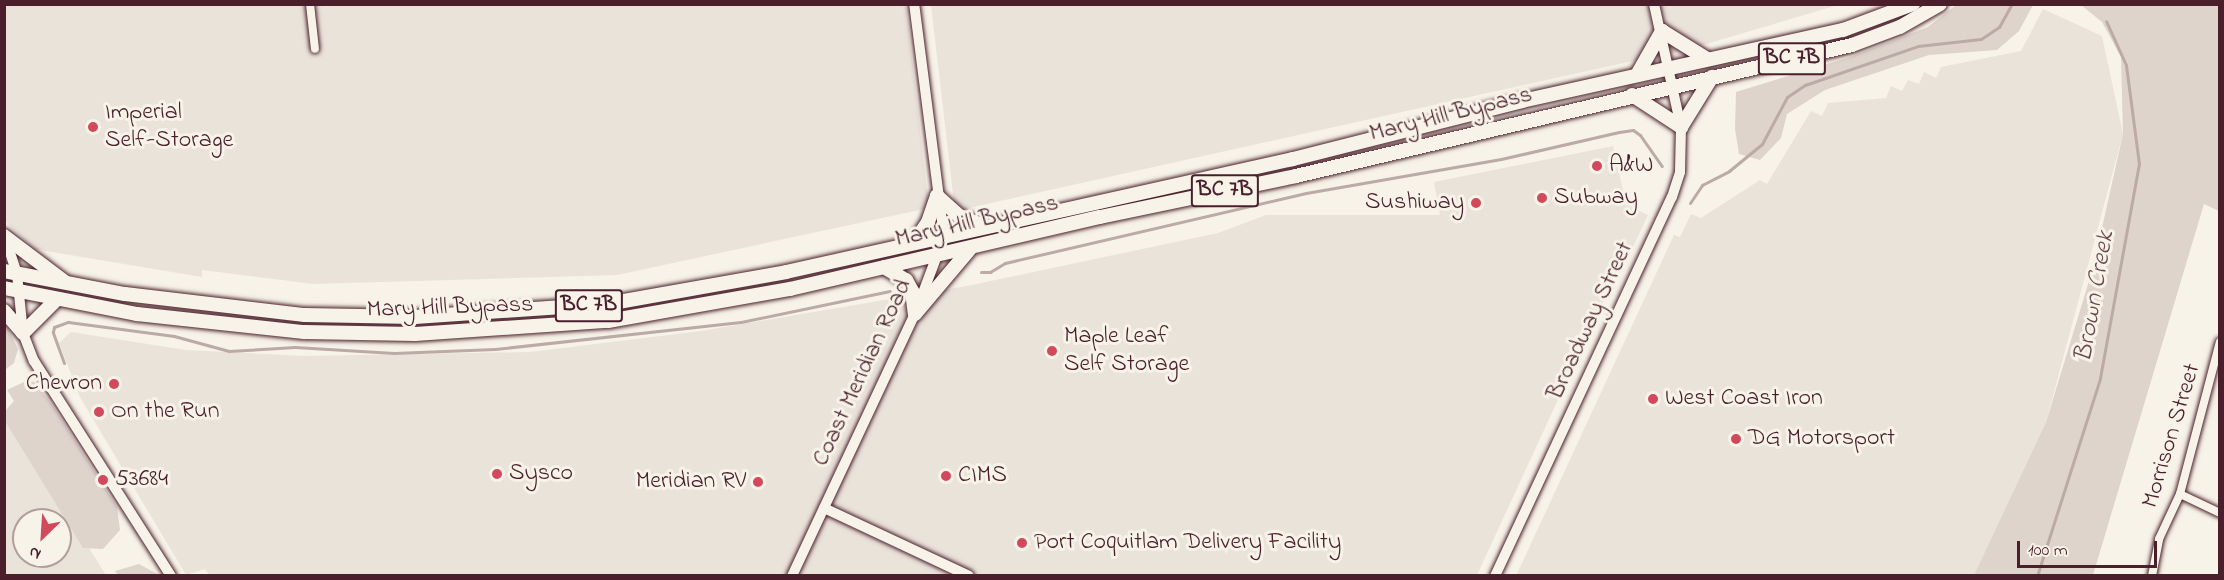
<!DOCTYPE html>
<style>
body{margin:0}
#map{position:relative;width:2224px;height:580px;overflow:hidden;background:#f7f3e8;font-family:"Indie Flower",sans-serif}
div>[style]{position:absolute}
.built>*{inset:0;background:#eae3da}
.green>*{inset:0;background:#ded4cc}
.stream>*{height:3px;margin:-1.5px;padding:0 1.5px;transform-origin:1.5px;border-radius:1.5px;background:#bcaaa7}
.roads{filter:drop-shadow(0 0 2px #4a1f2b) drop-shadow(0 0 2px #4a1f2b)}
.street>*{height:8px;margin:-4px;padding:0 4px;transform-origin:4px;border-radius:4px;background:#f7f3e8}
.secondary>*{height:10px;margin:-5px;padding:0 5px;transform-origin:5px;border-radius:5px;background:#f7f3e8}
.highway>*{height:14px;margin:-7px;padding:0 7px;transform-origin:7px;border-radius:7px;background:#f7f3e8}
.dots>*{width:16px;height:16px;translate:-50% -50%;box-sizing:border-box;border:3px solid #f7f3e8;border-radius:50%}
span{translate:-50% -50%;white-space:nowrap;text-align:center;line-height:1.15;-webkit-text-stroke:6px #f7f3e8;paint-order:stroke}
.shield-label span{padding:2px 4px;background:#f7f3e8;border:2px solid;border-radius:4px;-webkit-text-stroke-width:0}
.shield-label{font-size:22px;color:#4a1f2b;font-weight:700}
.poi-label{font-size:24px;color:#4a1f2b}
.left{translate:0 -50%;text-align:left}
.right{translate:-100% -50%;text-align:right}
.street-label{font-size:24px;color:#4a1f2b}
.water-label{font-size:26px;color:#6c4950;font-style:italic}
.frame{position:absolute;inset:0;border:6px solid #4a1f2b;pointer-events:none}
.north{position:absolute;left:12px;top:508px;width:60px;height:60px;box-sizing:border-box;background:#f7f3e8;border:2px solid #b29e9c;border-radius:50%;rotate:205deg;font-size:16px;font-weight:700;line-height:24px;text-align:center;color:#4a1f2b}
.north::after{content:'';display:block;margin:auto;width:21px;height:27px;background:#d1495b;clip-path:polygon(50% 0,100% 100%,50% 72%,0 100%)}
.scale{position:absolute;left:2017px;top:541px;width:140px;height:27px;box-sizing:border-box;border:3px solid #4a1f2b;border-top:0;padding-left:8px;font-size:18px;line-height:21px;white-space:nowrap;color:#4a1f2b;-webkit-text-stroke:4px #f7f3e8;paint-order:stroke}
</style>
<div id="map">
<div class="built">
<i style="clip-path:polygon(5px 5px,906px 5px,929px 208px,617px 275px,313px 284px,202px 270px,202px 277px,34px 249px,5px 221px)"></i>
<i style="clip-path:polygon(931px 5px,1838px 5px,1696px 47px,955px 211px)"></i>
<i style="clip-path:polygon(2043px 9px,2102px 36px,2123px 134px,2046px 422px,1974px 575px,1516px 576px,1674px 235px,1680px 237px,1691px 214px,1701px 218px,1760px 180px,1767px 184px,1811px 111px,1822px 116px,1828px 103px,1886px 98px,1891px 86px,1902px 91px,1908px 80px,1919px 84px,1924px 72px,1936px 78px,1941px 67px,2021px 51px)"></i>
<i style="clip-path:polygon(1613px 146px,1625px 199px,1628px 205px,1648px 215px,1628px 258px,1624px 257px,1477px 575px,210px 576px,205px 569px,186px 575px,80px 397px,59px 343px,71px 332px,186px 350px,305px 356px,530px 352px,701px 331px,967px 286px,1218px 233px,1266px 215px,1440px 215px,1434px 182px)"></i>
<i style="clip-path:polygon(evenodd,5px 416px,106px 575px,5px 575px,5px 416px,24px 520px,60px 520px,60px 556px,24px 556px,24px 520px)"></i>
</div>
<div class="green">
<i style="clip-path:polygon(1956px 5px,2033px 5px,2019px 31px,1997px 50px,1929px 55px,1825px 90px,1787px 114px,1781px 138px,1760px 160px,1739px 154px,1735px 129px,1736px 92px,1853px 56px,1928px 27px)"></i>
<i style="clip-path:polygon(2081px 5px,2219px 5px,2219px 211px,2204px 204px,2093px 575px,1974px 575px,2046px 422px,2093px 268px,2123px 134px,2121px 57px,2102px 22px)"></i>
<i style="clip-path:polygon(4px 321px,18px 349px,14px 363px,5px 370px)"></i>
<i style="clip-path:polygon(26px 381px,34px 382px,51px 403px,117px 507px,120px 530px,103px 549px,83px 548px,5px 421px,5px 411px,14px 401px,7px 390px)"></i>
<i style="clip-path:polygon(139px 564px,159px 575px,118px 575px,115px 571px)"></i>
</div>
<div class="stream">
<i style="left:1690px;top:203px;width:22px;rotate:-56deg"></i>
<i style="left:1702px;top:185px;width:30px;rotate:-27deg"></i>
<i style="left:1729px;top:171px;width:43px;rotate:-39.3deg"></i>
<i style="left:1762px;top:144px;width:53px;rotate:-62deg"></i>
<i style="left:1787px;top:97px;width:22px;rotate:-34deg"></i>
<i style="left:1805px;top:85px;width:120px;rotate:-19deg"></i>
<i style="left:1918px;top:46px;width:63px;rotate:-6.3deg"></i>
<i style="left:1981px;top:39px;width:22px;rotate:-34deg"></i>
<i style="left:1999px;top:27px;width:26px;rotate:-61deg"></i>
<i style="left:981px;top:272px;width:9px"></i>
<i style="left:990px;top:272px;width:17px;rotate:-31deg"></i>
<i style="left:1005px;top:263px;width:309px;rotate:-13.1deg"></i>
<i style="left:1306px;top:193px;width:198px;rotate:-9.9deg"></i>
<i style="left:1501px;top:159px;width:121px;rotate:-12.9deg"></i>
<i style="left:1619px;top:132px;width:14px;rotate:-8deg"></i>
<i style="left:1633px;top:130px;width:9px;rotate:36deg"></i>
<i style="left:1640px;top:135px;width:38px;rotate:55deg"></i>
<i style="left:64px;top:363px;width:33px;rotate:-110deg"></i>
<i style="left:53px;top:332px;width:5px;rotate:-79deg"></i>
<i style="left:54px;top:327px;width:15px;rotate:-20deg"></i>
<i style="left:68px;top:322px;width:107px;rotate:7.5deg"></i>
<i style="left:174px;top:336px;width:57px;rotate:15.3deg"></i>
<i style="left:229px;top:351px;width:66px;rotate:-3.5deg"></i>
<i style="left:295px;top:347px;width:99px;rotate:3.5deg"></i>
<i style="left:394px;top:353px;width:101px;rotate:-2.3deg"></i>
<i style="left:495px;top:349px;width:247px;rotate:-6.3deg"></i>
<i style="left:741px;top:322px;width:152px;rotate:-11.8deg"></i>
<i style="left:2037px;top:576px;width:208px;rotate:-72.3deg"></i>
<i style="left:2100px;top:378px;width:218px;rotate:-79.7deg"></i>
<i style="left:2139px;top:164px;width:100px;rotate:-97.5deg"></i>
<i style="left:2126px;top:65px;width:48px;rotate:-114.4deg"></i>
</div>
<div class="roads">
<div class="street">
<i style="left:310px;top:4px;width:45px;rotate:83.7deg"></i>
<i style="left:2180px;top:494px;width:44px;rotate:25.4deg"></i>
<i style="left:2152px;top:576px;width:38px;rotate:-79deg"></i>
<i style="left:2159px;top:539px;width:50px;rotate:-65deg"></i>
<i style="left:2180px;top:494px;width:157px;rotate:-75.3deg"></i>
</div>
<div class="secondary">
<i style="left:5px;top:237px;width:39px;rotate:72deg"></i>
<i style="left:17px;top:274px;width:59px;rotate:84.2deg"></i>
<i style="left:23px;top:333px;width:30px;rotate:69deg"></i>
<i style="left:34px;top:361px;width:255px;rotate:57.5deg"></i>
<i style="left:824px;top:508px;width:160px;rotate:25.1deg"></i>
<i style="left:792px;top:576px;width:289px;rotate:-64.9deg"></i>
<i style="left:915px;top:314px;width:82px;rotate:-69.4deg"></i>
<i style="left:944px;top:237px;width:235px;rotate:-97.3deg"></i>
<i style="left:1495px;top:576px;width:418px;rotate:-65deg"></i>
<i style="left:1672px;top:197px;width:26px;rotate:-72deg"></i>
<i style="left:1680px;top:172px;width:45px;rotate:-88.7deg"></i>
<i style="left:1681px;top:127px;width:126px;rotate:-102.4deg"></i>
</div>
<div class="highway">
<i style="left:1637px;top:75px;width:51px;rotate:-60.4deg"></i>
<i style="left:1662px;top:31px;width:53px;rotate:31.9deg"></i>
<i style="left:1632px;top:95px;width:59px;rotate:33.1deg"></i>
<i style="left:1681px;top:127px;width:59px;rotate:-58.2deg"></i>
<i style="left:4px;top:236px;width:76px;rotate:37deg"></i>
<i style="left:914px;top:243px;width:25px;rotate:-56deg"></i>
<i style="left:928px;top:222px;width:28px;rotate:-71deg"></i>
<i style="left:937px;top:196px;width:30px;rotate:42deg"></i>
<i style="left:959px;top:216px;width:29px;rotate:22deg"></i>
<i style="left:884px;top:267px;width:26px;rotate:31deg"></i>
<i style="left:906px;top:280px;width:13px;rotate:61deg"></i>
<i style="left:912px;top:291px;width:23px;rotate:83deg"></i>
<i style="left:4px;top:271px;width:123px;rotate:10.8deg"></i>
<i style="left:125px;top:294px;width:181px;rotate:6.7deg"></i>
<i style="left:305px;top:315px;width:110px;rotate:1deg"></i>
<i style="left:415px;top:317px;width:192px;rotate:-3.9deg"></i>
<i style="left:607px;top:304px;width:182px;rotate:-10.1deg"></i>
<i style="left:786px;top:272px;width:519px;rotate:-12.56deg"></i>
<i style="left:1293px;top:159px;width:236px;rotate:-14.2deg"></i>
<i style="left:1522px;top:101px;width:329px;rotate:-12.5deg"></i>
<i style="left:1843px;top:30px;width:75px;rotate:-20.4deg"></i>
<i style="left:4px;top:288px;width:136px;rotate:11.1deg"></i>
<i style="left:137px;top:314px;width:168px;rotate:6.2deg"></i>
<i style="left:304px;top:332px;width:111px;rotate:1deg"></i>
<i style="left:415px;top:334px;width:193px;rotate:-3.9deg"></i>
<i style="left:608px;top:321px;width:185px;rotate:-10deg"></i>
<i style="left:790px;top:289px;width:318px;rotate:-13.1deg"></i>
<i style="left:1100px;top:217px;width:200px;rotate:-11.8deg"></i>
<i style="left:1296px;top:176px;width:571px;rotate:-13.26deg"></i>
<i style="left:1852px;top:45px;width:51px;rotate:-20.6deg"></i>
<i style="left:1900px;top:27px;width:46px;rotate:-29.9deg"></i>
<i style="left:4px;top:311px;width:29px;rotate:49deg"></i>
<i style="left:23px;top:333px;width:47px;rotate:-45deg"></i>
<i style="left:915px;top:314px;width:85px;rotate:-49.8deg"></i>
</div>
</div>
<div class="dots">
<i style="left:93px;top:127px;background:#d1495b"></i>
<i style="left:1597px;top:166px;background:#d1495b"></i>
<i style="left:1542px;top:198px;background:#d1495b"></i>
<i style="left:1476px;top:203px;background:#d1495b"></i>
<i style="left:1052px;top:351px;background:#d1495b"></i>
<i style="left:114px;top:384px;background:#d1495b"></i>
<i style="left:1653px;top:399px;background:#d1495b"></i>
<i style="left:99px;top:412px;background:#d1495b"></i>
<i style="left:1736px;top:439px;background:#d1495b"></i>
<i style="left:497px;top:474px;background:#d1495b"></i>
<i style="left:946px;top:476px;background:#d1495b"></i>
<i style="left:103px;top:480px;background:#d1495b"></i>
<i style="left:758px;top:482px;background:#d1495b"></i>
<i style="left:1022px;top:543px;background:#d1495b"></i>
</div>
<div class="shield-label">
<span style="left:1792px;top:59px">BC 7B</span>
<span style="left:1225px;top:191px">BC 7B</span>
<span style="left:589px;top:306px">BC 7B</span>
</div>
<div class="poi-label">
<span class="left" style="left:105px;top:127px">Imperial<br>Self-Storage</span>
<span class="left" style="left:1609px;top:166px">A&amp;W</span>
<span class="left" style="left:1554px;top:198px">Subway</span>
<span class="right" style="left:1464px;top:203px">Sushiway</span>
<span class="left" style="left:1064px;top:351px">Maple Leaf<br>Self Storage</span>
<span class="right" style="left:102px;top:384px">Chevron</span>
<span class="left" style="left:1665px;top:399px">West Coast Iron</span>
<span class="left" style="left:111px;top:412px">On the Run</span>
<span class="left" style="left:1748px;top:439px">DG Motorsport</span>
<span class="left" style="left:509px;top:474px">Sysco</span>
<span class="left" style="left:958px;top:476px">CIMS</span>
<span class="left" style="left:115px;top:480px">53684</span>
<span class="right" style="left:746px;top:482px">Meridian RV</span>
<span class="left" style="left:1034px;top:543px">Port Coquitlam Delivery Facility</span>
</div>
<div class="street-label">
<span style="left:1451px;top:115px;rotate:-14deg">Mary Hill Bypass</span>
<span style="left:977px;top:222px;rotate:-13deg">Mary Hill Bypass</span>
<span style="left:450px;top:308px;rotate:-2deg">Mary Hill Bypass</span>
<span style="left:1591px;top:321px;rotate:-65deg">Broadway Street</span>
<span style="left:863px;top:373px;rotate:-65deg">Coast Meridian Road</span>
<span style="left:2172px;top:436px;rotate:-73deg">Morrison Street</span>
</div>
<div class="water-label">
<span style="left:2096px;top:297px;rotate:-80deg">Brown Creek</span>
</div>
<div class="frame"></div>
<div class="north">N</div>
<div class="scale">100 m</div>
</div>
